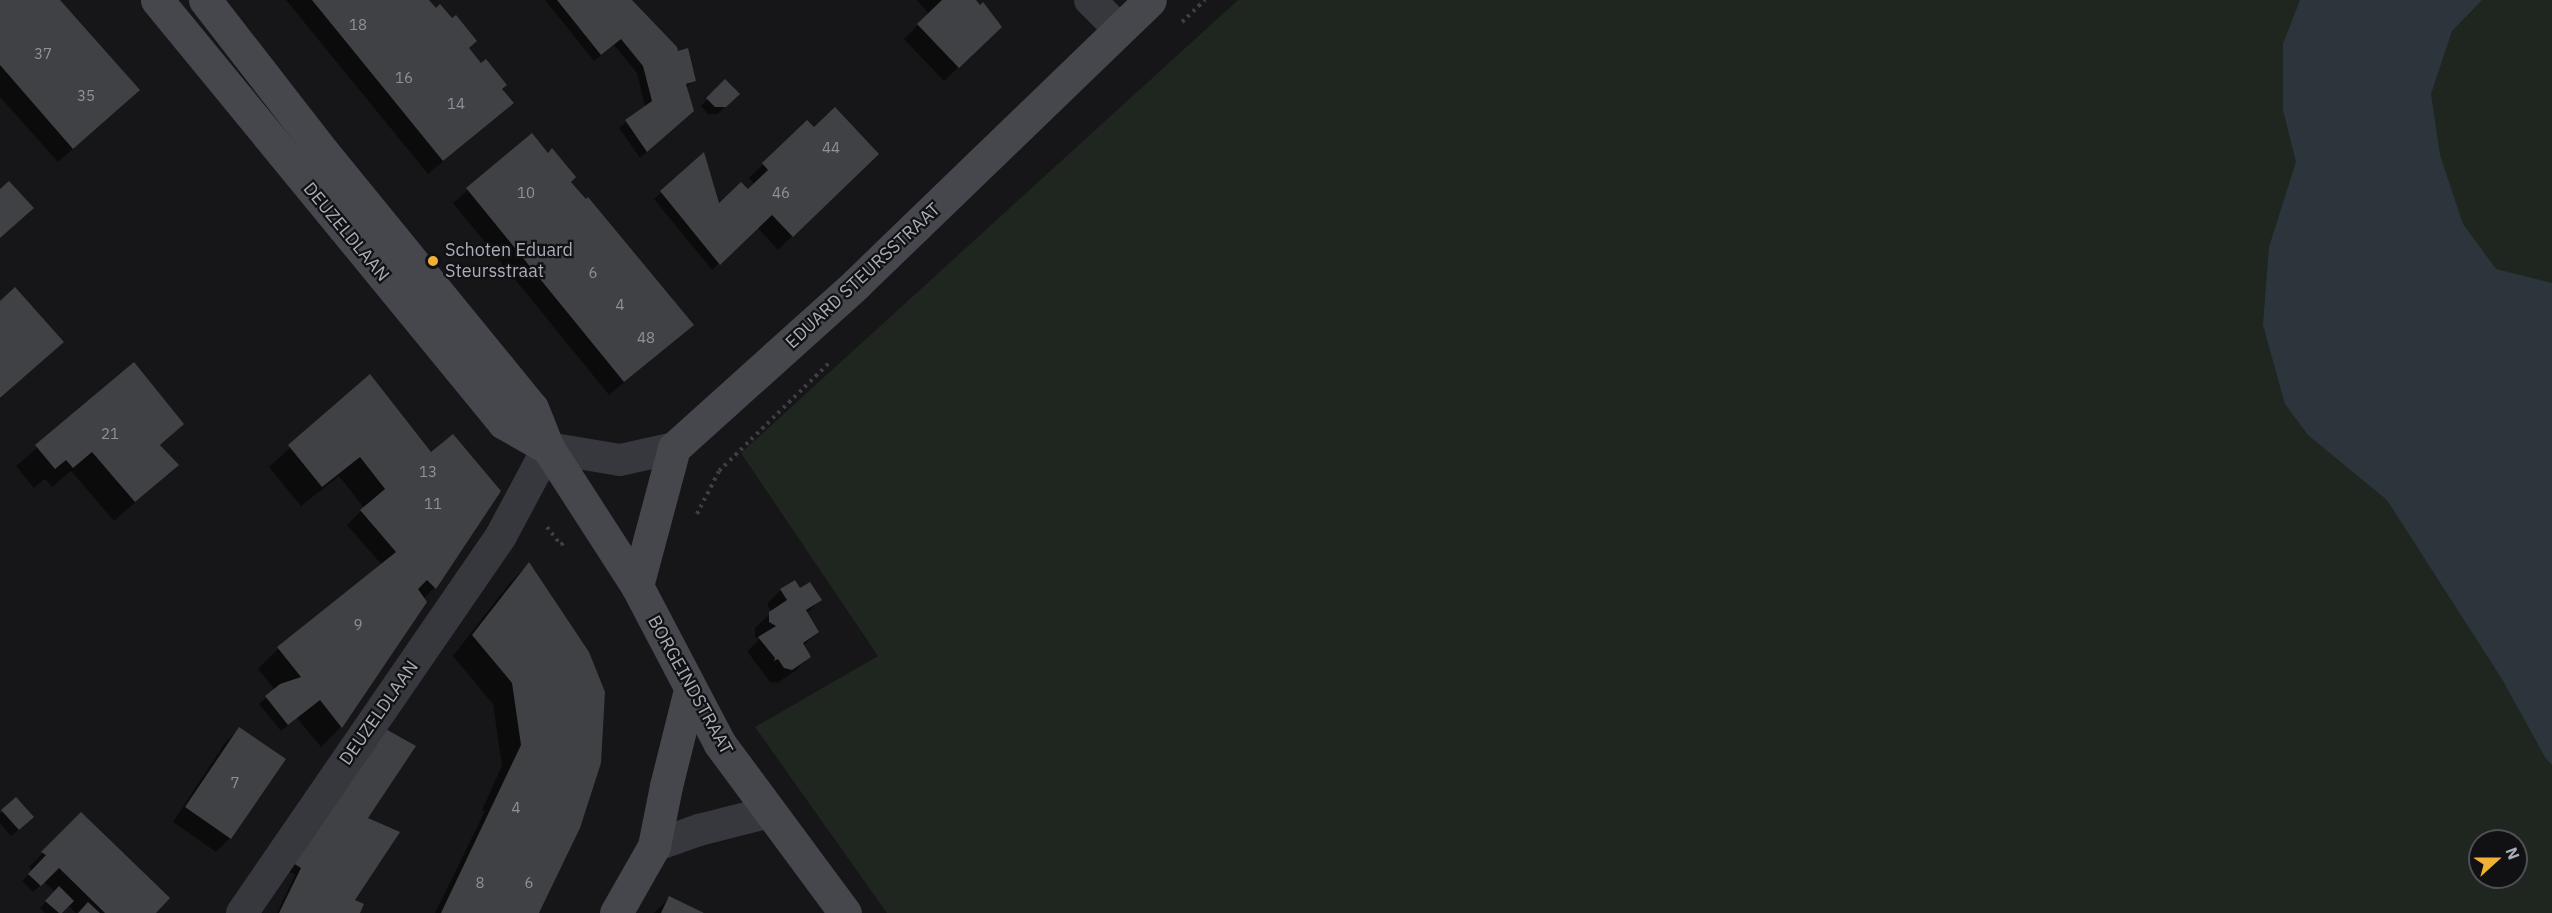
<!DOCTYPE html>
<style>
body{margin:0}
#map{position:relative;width:2552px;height:913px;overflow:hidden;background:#161618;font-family:"IBM Plex Sans",sans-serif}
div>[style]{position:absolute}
.green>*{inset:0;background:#1e261f}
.water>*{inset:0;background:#2c353c}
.shadow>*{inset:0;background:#0007}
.building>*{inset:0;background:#404145}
.path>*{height:4px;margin-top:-2px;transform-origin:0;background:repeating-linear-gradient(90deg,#3d3f44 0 3px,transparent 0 7.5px)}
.street>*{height:32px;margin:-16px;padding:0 16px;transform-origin:16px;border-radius:16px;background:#37383d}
.secondary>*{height:33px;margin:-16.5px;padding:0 16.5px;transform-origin:16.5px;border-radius:16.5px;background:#45474d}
.dots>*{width:16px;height:16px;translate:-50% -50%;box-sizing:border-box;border:3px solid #111113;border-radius:50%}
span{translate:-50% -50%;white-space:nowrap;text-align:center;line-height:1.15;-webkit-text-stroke:4.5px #111113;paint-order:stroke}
.number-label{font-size:15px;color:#8e929b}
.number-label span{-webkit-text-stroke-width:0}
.street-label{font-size:18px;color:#a8adb8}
.poi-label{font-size:18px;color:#a8adb8}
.left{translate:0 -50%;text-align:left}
.north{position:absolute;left:2468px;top:829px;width:60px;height:60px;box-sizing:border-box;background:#111113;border:2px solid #4d4f55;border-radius:50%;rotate:69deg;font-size:16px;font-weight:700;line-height:24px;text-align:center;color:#a8adb8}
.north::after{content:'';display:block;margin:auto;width:21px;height:27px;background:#f2b134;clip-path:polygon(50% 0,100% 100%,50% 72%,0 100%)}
</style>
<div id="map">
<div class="green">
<i style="clip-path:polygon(evenodd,1238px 0,2552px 0,2552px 913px,887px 913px,755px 727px,878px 656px,741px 453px,1238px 0,2480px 841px,2516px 841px,2516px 877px,2480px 877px,2480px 841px)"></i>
</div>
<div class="water">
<i style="clip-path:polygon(2300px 0,2482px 0,2452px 31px,2431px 94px,2440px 155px,2463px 224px,2496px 269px,2552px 283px,2552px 765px,2545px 757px,2502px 679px,2387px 500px,2308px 435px,2285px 404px,2263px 325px,2269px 247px,2296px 162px,2283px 110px,2283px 44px)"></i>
</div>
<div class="shadow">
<i style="clip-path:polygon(0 0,59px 0,124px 104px,58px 162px,0 97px)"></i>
<i style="clip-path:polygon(286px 0,428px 0,512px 103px,428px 174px)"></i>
<i style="clip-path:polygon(545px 0,629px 0,694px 80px,686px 88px,685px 118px,640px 158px,619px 128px,645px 107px,637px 73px,614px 45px,594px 61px)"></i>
<i style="clip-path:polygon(917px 0,974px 0,986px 41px,944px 81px,904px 39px,929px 14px)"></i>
<i style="clip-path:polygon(725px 82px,737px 94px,718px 114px,708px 114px,701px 106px)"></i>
<i style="clip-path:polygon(807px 122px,813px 129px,876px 154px,778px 250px,757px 227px,712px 270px,654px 199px,703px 155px,719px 205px,748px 191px,755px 185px,749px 178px)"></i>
<i style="clip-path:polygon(532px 135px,692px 325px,609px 395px,453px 203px)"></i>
<i style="clip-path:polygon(0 303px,62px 342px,0 399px)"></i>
<i style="clip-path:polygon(133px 364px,182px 424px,160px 446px,177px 465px,114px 521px,71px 471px,52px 487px,45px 479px,34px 488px,16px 466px)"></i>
<i style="clip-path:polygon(369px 377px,429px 452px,499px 492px,434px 588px,423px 599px,425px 602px,341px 727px,321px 747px,297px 718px,281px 731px,259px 704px,275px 690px,258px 669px,278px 649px,382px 565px,347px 525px,364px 508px,339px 476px,301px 506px,269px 467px)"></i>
<i style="clip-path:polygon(528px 564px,537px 913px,435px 913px,485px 811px,482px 810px,502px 766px,493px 704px,453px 656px,509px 584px)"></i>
<i style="clip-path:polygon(781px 590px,799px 590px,820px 600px,806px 614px,818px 632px,803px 646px,809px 657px,795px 671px,777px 683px,770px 682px,747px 651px,760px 639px,755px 637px,755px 628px,772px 612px,767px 604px)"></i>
<i style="clip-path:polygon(239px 729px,230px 838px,216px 852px,173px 822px,225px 743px)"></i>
<i style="clip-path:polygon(378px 737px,353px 901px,358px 913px,277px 913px,295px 875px,288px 871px)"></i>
<i style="clip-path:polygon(16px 799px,26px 824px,11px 836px,0 823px,0 814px)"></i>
<i style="clip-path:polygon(81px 814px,154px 913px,76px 913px,68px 905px,60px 913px,45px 913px,40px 908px,55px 892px,44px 882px,33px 892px,22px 881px,32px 871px,29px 867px)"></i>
<i style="clip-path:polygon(669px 898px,701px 913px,654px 913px)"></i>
</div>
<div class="building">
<i style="clip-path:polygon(0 0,60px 0,140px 90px,73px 149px,0 65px)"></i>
<i style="clip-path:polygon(312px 0,429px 0,436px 8px,440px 4px,452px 18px,456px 15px,477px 41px,469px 48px,481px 63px,486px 59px,507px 85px,502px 89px,514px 103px,443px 161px)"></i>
<i style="clip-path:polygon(557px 0,632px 0,677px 47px,678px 51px,688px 48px,696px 81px,686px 84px,694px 111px,647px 152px,625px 120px,652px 101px,643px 66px,621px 39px,601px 55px)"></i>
<i style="clip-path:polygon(942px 0,976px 0,980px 5px,983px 2px,1002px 27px,959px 68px,917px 24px)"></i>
<i style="clip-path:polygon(725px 79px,740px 94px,726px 107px,715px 107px,706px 98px)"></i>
<i style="clip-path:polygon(835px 107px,879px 154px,793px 237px,772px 215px,720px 265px,660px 191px,704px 152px,719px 203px,741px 182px,748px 189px,768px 170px,762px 163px,807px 120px,814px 127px)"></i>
<i style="clip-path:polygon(532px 133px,548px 153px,552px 148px,576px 177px,571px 182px,586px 199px,588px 197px,694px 325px,624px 382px,466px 188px)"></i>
<i style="clip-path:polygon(9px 181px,34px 208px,0 238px,0 189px)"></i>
<i style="clip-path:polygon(15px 287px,64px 342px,0 398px,0 301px)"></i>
<i style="clip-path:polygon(134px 362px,184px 424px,160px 445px,179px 465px,135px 502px,92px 452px,73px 468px,66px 460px,55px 469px,35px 445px)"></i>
<i style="clip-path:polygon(370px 374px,431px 452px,453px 434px,501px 491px,436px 589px,427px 580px,418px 589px,427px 602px,342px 728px,320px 700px,288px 725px,265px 696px,280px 684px,301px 677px,277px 647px,396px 552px,360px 510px,385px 489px,360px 457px,322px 487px,288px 445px)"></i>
<i style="clip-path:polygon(529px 562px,589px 652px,605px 692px,601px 763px,580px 828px,539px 913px,441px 913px,521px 745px,512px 683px,472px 635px)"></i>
<i style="clip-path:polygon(795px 580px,800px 588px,810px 582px,822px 600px,806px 610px,819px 632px,803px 643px,811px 657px,792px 670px,784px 668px,778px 659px,774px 661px,775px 658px,758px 637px,776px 626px,769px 622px,769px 612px,787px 600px,780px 589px)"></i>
<i style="clip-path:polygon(239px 727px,286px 759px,231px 839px,185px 807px)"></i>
<i style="clip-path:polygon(384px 728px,416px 746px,368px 818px,400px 832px,355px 900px,364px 904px,360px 913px,279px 913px,301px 868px,293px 863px)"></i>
<i style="clip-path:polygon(16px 797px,34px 817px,19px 830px,1px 810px)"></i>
<i style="clip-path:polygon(81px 812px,170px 898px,156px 913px,105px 913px,59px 868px,41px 886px,28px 874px,46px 855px,41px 852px)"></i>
<i style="clip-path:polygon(59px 886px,74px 901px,62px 913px,59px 913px,45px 901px)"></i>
<i style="clip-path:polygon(669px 896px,704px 913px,661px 913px)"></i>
<i style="clip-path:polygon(88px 902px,100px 913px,78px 913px)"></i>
</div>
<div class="path">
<i style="left:1182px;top:22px;width:32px;rotate:-44deg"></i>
<i style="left:697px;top:514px;width:48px;rotate:-62.9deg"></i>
<i style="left:719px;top:471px;width:154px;rotate:-44.5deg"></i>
<i style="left:547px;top:527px;width:23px;rotate:52deg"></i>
<i style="left:561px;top:545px;width:6px;rotate:-45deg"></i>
</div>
<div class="street">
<i style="left:1090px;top:0;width:42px;rotate:45deg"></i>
<i style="left:654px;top:846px;width:48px;rotate:-19.6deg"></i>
<i style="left:699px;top:830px;width:73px;rotate:-14.2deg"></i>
<i style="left:242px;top:913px;width:457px;rotate:-55.5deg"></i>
<i style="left:501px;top:536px;width:100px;rotate:-61.9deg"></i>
<i style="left:548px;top:448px;width:73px;rotate:9.5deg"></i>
<i style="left:620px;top:460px;width:55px;rotate:-12.5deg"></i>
</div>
<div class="secondary">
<i style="left:157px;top:0;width:547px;rotate:50.64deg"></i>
<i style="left:504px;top:423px;width:51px;rotate:29.6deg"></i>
<i style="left:205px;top:0;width:192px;rotate:52.2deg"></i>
<i style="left:323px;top:152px;width:330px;rotate:50.8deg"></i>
<i style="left:532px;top:408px;width:43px;rotate:68.2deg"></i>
<i style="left:548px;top:448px;width:164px;rotate:57.2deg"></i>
<i style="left:637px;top:586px;width:178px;rotate:62.3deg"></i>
<i style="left:720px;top:744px;width:210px;rotate:53.5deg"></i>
<i style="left:637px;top:586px;width:143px;rotate:-75deg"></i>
<i style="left:674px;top:448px;width:246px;rotate:-42deg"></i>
<i style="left:857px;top:283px;width:407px;rotate:-44deg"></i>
<i style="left:616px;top:913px;width:77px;rotate:-60.4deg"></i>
<i style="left:654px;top:846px;width:61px;rotate:-78.7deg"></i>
<i style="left:666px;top:786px;width:99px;rotate:-76deg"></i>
</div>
<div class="dots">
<i style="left:433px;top:261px;background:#f2b134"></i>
</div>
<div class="number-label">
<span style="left:358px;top:25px">18</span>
<span style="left:43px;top:54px">37</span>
<span style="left:404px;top:78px">16</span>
<span style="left:86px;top:96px">35</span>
<span style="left:456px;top:104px">14</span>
<span style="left:831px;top:148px">44</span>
<span style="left:526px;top:193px">10</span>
<span style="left:781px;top:193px">46</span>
<span style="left:593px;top:273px">6</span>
<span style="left:620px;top:305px">4</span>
<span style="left:646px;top:338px">48</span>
<span style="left:110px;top:434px">21</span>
<span style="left:428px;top:472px">13</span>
<span style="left:433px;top:504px">11</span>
<span style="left:358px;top:625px">9</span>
<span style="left:235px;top:783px">7</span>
<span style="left:516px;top:808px">4</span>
<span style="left:480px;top:883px">8</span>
<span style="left:529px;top:883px">6</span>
</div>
<div class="street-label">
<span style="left:346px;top:232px;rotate:50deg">DEUZELDLAAN</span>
<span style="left:863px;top:276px;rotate:-43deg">EDUARD STEURSSTRAAT</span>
<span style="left:690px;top:685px;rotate:61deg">BORGEINDSTRAAT</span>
<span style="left:379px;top:713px;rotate:-55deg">DEUZELDLAAN</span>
</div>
<div class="poi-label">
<span class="left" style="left:445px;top:261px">Schoten Eduard<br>Steursstraat</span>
</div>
<div class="north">N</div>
</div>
